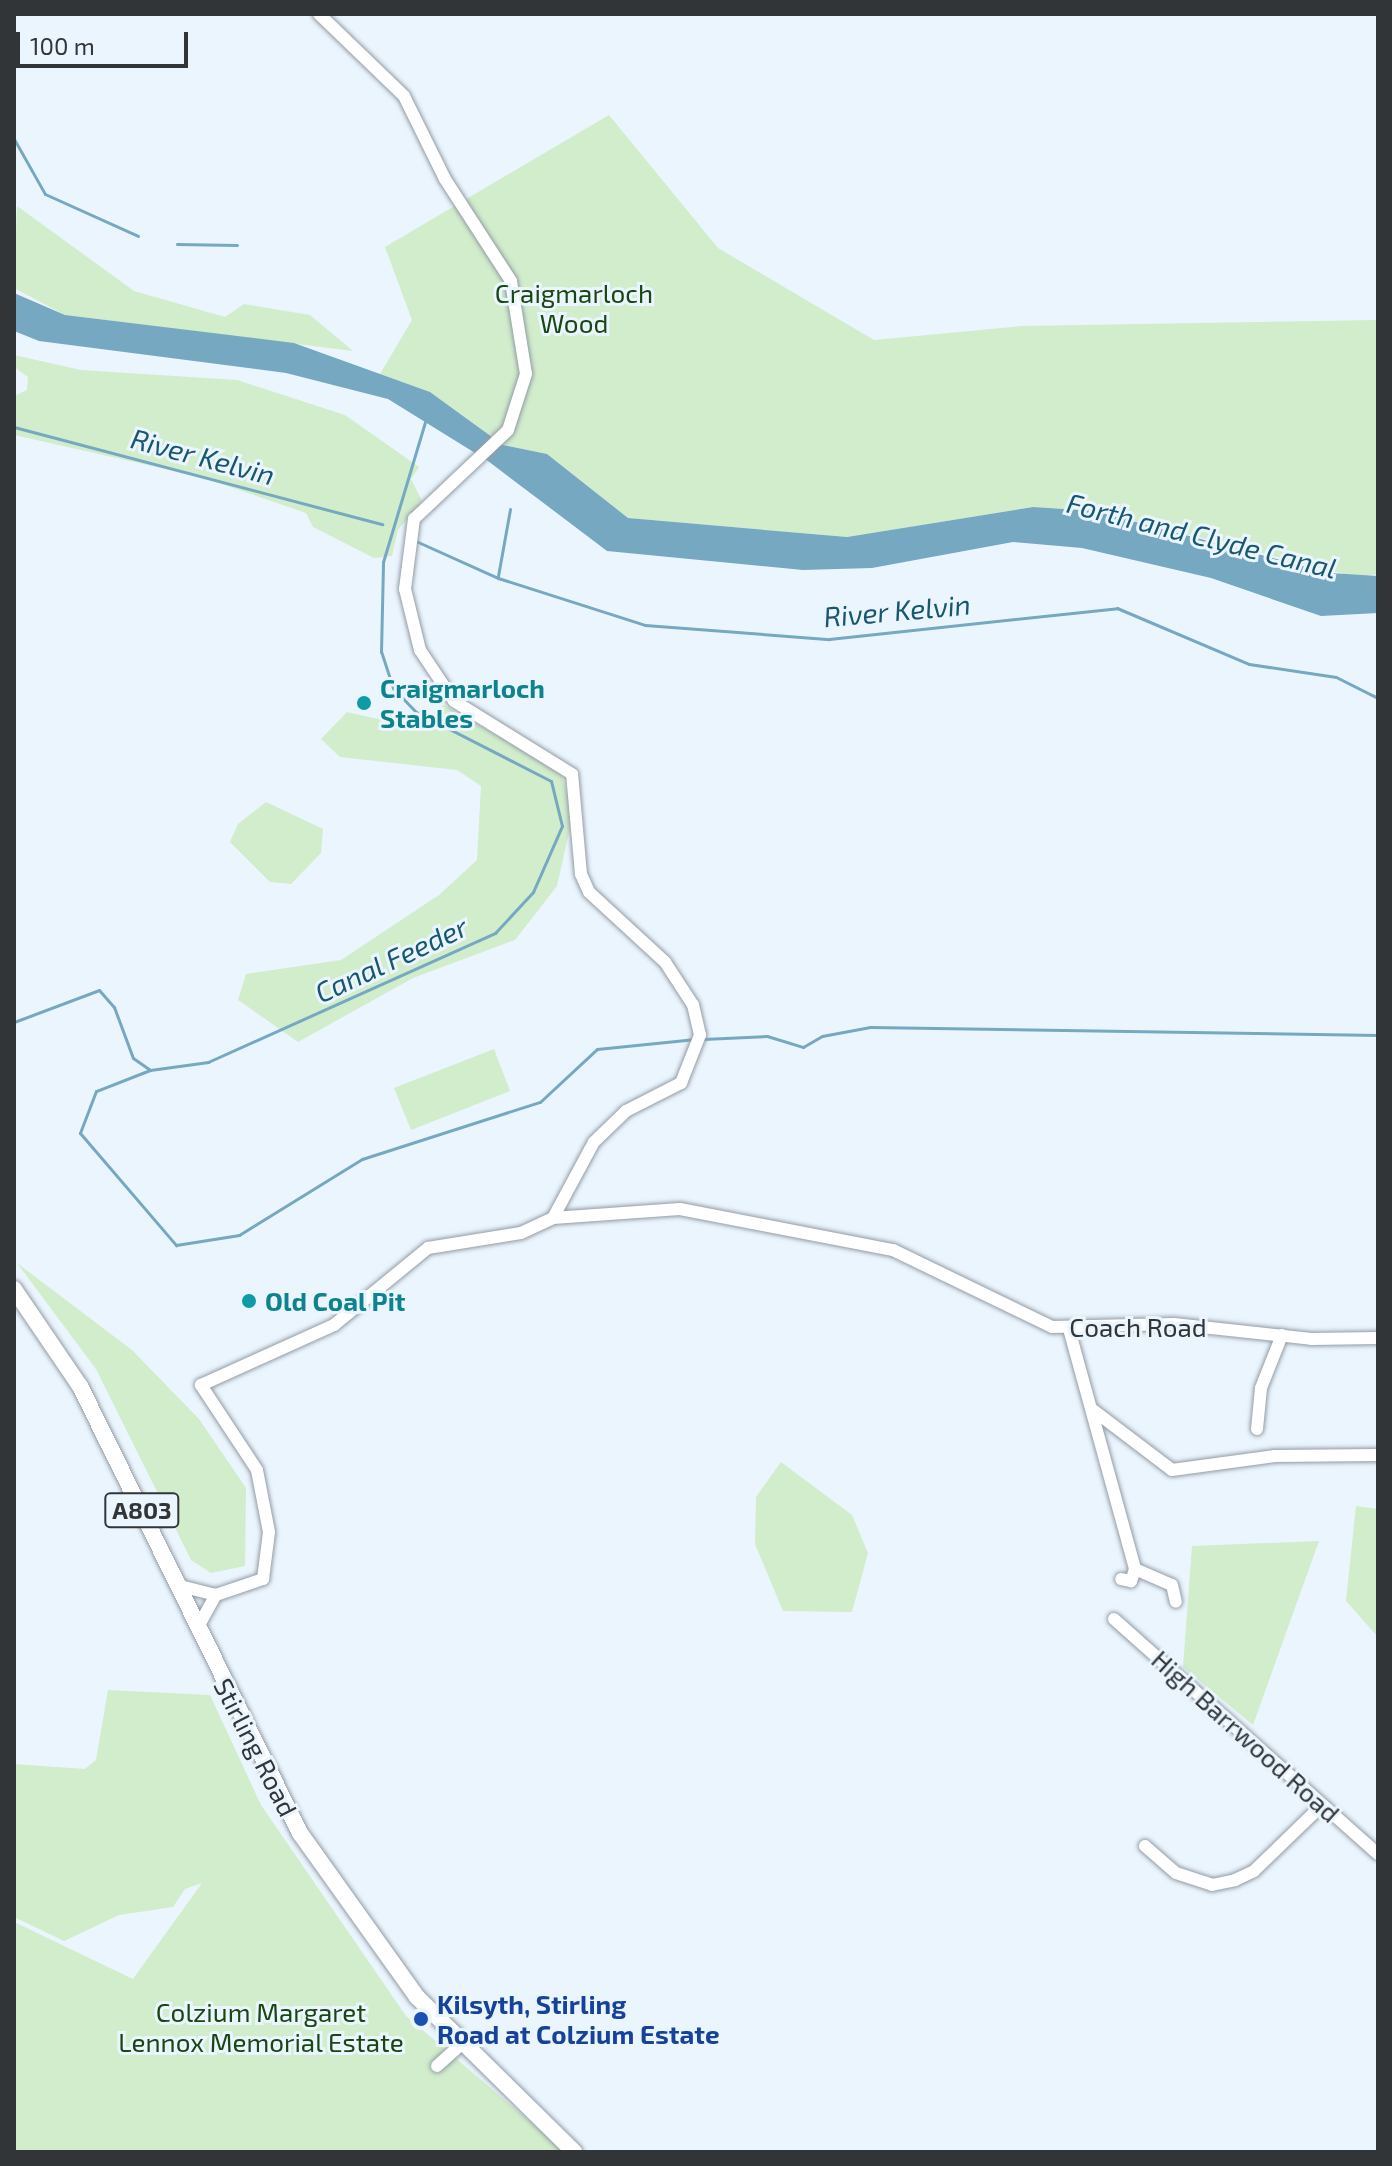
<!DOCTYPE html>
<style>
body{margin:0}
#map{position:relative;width:1392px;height:2166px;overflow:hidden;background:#ebf5fe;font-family:"Exo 2",sans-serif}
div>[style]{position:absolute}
.green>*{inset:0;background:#d1edcc}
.water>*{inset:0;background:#76a8c2}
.stream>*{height:3px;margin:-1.5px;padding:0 1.5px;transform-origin:1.5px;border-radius:1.5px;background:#76a8c2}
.roads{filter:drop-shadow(0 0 2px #939ca4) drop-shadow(0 0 2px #939ca4)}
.minor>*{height:12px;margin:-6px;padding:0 6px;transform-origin:6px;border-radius:6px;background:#fff}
.major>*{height:16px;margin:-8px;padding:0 8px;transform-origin:8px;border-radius:8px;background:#fff}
.dots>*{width:22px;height:22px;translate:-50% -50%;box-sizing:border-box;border:4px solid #ebf5fe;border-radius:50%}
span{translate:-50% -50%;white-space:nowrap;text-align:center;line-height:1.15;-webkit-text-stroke:6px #ebf5fe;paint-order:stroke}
.shield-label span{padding:2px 6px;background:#ebf5fe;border:2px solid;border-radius:6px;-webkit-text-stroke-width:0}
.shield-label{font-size:24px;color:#313538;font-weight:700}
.park-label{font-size:26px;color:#194712}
.culture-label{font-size:26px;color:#0d838f;font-weight:700}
.left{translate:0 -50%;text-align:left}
.street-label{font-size:26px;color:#313538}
.transit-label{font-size:26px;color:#164399;font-weight:700}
.water-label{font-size:28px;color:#175772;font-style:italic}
.frame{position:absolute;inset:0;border:16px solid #313538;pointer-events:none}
.scale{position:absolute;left:16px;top:32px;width:172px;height:36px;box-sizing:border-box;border:4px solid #313538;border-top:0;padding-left:10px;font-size:24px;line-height:28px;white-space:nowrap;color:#313538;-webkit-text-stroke:6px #ebf5fe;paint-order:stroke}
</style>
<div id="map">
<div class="green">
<i style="clip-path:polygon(609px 115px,718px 248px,874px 340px,1022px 326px,1378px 320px,1378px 574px,1356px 577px,1094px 511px,1033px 507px,847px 537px,628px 518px,547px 454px,503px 445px,430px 392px,380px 374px,412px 320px,385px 247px)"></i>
<i style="clip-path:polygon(17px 206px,134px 291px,225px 317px,244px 304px,310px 315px,353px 351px,65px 315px,14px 288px)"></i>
<i style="clip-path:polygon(14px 355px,81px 370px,237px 380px,345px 415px,419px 467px,411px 479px,422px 501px,398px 530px,392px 556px,374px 558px,313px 527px,306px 513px,201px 477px,14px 435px,14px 396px,27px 390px,28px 377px,14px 367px)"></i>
<i style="clip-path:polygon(444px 705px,561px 773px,573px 814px,557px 886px,515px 940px,413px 978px,298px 1042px,238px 1000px,246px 974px,341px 960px,439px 895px,477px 860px,481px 786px,457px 770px,340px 757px,321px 739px,347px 712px,413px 727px)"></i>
<i style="clip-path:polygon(266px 802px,323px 829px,321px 853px,291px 884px,270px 882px,230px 842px,238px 824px)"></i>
<i style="clip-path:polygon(494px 1049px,510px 1091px,411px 1130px,394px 1088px)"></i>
<i style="clip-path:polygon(17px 1263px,132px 1350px,199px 1419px,246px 1488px,245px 1566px,211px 1573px,191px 1560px,96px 1369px)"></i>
<i style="clip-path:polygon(781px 1462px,852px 1515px,868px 1553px,852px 1612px,783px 1611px,755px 1544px,756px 1497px)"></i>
<i style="clip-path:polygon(1356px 1506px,1378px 1509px,1378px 1637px,1346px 1601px)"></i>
<i style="clip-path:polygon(1319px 1541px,1253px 1725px,1183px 1667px,1192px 1546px)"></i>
<i style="clip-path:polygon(108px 1690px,210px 1695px,261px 1805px,406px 2016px,566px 2152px,14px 2152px,14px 1922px,133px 1979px,202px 1883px,185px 1889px,173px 1907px,119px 1915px,64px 1941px,14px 1917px,14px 1764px,85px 1769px,96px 1760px)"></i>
</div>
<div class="water">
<i style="clip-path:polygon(14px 293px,65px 315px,294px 343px,430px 392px,503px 445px,547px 454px,628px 518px,847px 537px,1033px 507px,1094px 511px,1330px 573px,1378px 576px,1378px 613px,1321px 616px,1211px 578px,1082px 548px,1013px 542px,872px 568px,803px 570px,607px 551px,488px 461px,388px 399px,286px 373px,39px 341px,14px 331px)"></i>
</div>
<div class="stream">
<i style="left:14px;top:139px;width:63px;rotate:60.6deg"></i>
<i style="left:45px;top:194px;width:102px;rotate:24.3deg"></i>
<i style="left:177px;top:244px;width:60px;rotate:1deg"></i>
<i style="left:14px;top:427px;width:381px;rotate:14.8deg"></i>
<i style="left:418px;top:542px;width:88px;rotate:24.2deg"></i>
<i style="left:498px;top:578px;width:154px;rotate:17.7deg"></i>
<i style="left:645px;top:625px;width:185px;rotate:4.4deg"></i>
<i style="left:829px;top:639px;width:290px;rotate:-6.1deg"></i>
<i style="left:1117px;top:608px;width:143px;rotate:23deg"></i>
<i style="left:1249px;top:664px;width:88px;rotate:8.5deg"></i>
<i style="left:1336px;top:677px;width:47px;rotate:26.6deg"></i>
<i style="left:498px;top:576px;width:68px;rotate:-79.8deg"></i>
<i style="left:14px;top:1022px;width:91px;rotate:-20.6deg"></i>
<i style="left:99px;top:990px;width:23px;rotate:49deg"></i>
<i style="left:114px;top:1007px;width:54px;rotate:69.6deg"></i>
<i style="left:133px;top:1058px;width:21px;rotate:35deg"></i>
<i style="left:150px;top:1070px;width:58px;rotate:158.7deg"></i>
<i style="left:96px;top:1091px;width:45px;rotate:110.9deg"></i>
<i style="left:80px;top:1133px;width:148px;rotate:49.4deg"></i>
<i style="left:176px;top:1245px;width:64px;rotate:-9deg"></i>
<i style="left:239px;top:1235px;width:145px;rotate:-31.7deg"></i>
<i style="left:362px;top:1159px;width:187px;rotate:-17.8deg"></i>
<i style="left:540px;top:1102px;width:78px;rotate:-42.9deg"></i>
<i style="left:597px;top:1049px;width:99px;rotate:-5.8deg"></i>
<i style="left:703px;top:1039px;width:64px;rotate:-2.7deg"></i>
<i style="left:767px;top:1036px;width:38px;rotate:17deg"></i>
<i style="left:803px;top:1047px;width:22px;rotate:-30deg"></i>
<i style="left:822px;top:1036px;width:49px;rotate:-10.6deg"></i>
<i style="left:870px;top:1027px;width:508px;rotate:0.9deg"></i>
<i style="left:150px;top:1070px;width:59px;rotate:-7.9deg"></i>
<i style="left:208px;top:1062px;width:315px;rotate:-24.2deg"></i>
<i style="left:495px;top:933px;width:56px;rotate:-47.2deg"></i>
<i style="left:533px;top:892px;width:72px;rotate:-66.3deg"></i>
<i style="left:562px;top:826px;width:46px;rotate:-103.7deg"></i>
<i style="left:551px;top:781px;width:152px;rotate:-152.9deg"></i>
<i style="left:416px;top:712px;width:33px;rotate:-134deg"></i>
<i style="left:393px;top:688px;width:38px;rotate:-108deg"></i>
<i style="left:381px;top:652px;width:90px;rotate:-88.7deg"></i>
<i style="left:383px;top:562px;width:149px;rotate:-73.3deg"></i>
</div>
<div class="roads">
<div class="minor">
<i style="left:553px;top:1218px;width:127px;rotate:-4.1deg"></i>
<i style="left:680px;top:1209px;width:217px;rotate:10.9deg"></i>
<i style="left:893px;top:1250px;width:177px;rotate:25.8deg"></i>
<i style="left:1052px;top:1327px;width:122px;rotate:-1.4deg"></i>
<i style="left:1174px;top:1324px;width:138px;rotate:6.2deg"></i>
<i style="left:1311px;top:1339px;width:67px;rotate:-0.9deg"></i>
<i style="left:1069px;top:1329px;width:249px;rotate:74.6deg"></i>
<i style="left:1135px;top:1569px;width:13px;rotate:108deg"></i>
<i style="left:1131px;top:1581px;width:10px;rotate:-169deg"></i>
<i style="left:1093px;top:1410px;width:99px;rotate:37.2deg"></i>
<i style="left:1172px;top:1470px;width:104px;rotate:-7.7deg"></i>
<i style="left:1275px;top:1456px;width:103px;rotate:-0.6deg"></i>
<i style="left:1257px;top:1429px;width:41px;rotate:-84.4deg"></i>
<i style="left:1261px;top:1388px;width:57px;rotate:-68.4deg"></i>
<i style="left:1135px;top:1569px;width:40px;rotate:23.4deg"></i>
<i style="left:1172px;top:1585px;width:17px;rotate:77deg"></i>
<i style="left:180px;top:1586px;width:37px;rotate:14deg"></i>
<i style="left:216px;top:1595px;width:50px;rotate:-18.8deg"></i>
<i style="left:263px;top:1579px;width:47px;rotate:-82.7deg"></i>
<i style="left:269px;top:1532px;width:63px;rotate:-101deg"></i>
<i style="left:257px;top:1470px;width:102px;rotate:-123.4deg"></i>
<i style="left:201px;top:1385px;width:146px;rotate:-24.3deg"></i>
<i style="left:334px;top:1325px;width:122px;rotate:-39.3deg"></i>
<i style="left:428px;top:1248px;width:94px;rotate:-9.2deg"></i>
<i style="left:521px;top:1233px;width:35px;rotate:-25deg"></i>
<i style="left:553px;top:1218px;width:86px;rotate:-61.7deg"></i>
<i style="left:594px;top:1142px;width:45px;rotate:-44.1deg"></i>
<i style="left:626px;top:1111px;width:62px;rotate:-27deg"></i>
<i style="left:681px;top:1083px;width:52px;rotate:-68.4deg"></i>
<i style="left:700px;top:1035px;width:31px;rotate:-103deg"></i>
<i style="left:693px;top:1005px;width:51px;rotate:-123.1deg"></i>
<i style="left:665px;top:962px;width:103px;rotate:-137.4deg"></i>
<i style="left:589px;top:892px;width:20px;rotate:-114deg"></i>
<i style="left:581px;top:874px;width:100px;rotate:-95.1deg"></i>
<i style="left:572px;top:774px;width:139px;rotate:-148.3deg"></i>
<i style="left:454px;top:701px;width:61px;rotate:-123.7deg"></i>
<i style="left:420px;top:650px;width:63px;rotate:-103.8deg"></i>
<i style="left:405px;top:589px;width:71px;rotate:-82.7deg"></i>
<i style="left:414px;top:519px;width:129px;rotate:-43.4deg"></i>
<i style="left:508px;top:430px;width:59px;rotate:-72.2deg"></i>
<i style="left:526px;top:374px;width:94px;rotate:-99.2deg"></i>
<i style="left:511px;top:281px;width:121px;rotate:-122.9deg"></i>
<i style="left:445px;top:179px;width:93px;rotate:-116.3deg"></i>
<i style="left:404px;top:96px;width:118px;rotate:-136deg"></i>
<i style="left:1114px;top:1619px;width:353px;rotate:41.7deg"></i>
<i style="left:198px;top:1627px;width:37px;rotate:-61deg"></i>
<i style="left:1145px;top:1846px;width:41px;rotate:41.1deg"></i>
<i style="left:1176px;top:1873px;width:38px;rotate:18deg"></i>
<i style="left:1212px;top:1885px;width:24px;rotate:-12deg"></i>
<i style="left:1235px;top:1880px;width:21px;rotate:-25deg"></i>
<i style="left:1254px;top:1871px;width:95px;rotate:-44.1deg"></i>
<i style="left:437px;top:2066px;width:31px;rotate:-42deg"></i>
</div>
<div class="major">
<i style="left:14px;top:1289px;width:117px;rotate:55.8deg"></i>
<i style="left:80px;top:1386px;width:498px;rotate:63.8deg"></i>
<i style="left:300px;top:1833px;width:201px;rotate:54.5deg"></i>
<i style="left:417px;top:1997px;width:221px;rotate:44.6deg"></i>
</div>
</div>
<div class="dots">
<i style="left:364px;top:703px;background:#0f9aa8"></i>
<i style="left:249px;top:1301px;background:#0f9aa8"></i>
<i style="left:421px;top:2019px;background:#1a4fb4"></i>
</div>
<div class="shield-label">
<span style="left:142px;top:1510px">A803</span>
</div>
<div class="park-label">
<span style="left:574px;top:308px">Craigmarloch<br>Wood</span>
<span style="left:261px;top:2027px">Colzium Margaret<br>Lennox Memorial Estate</span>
</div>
<div class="culture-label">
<span class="left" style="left:380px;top:703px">Craigmarloch<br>Stables</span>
<span class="left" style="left:265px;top:1301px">Old Coal Pit</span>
</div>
<div class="street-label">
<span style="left:1138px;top:1327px">Coach Road</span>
<span style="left:1246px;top:1736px;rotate:42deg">High Barrwood Road</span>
<span style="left:256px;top:1747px;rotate:63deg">Stirling Road</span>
</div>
<div class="transit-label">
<span class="left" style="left:437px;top:2019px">Kilsyth, Stirling<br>Road at Colzium Estate</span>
</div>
<div class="water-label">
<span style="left:203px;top:456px;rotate:15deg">River Kelvin</span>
<span style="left:1202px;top:535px;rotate:14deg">Forth and Clyde Canal</span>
<span style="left:897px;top:610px;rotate:-5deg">River Kelvin</span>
<span style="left:391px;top:959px;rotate:-25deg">Canal Feeder</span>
</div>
<div class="frame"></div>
<div class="scale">100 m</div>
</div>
